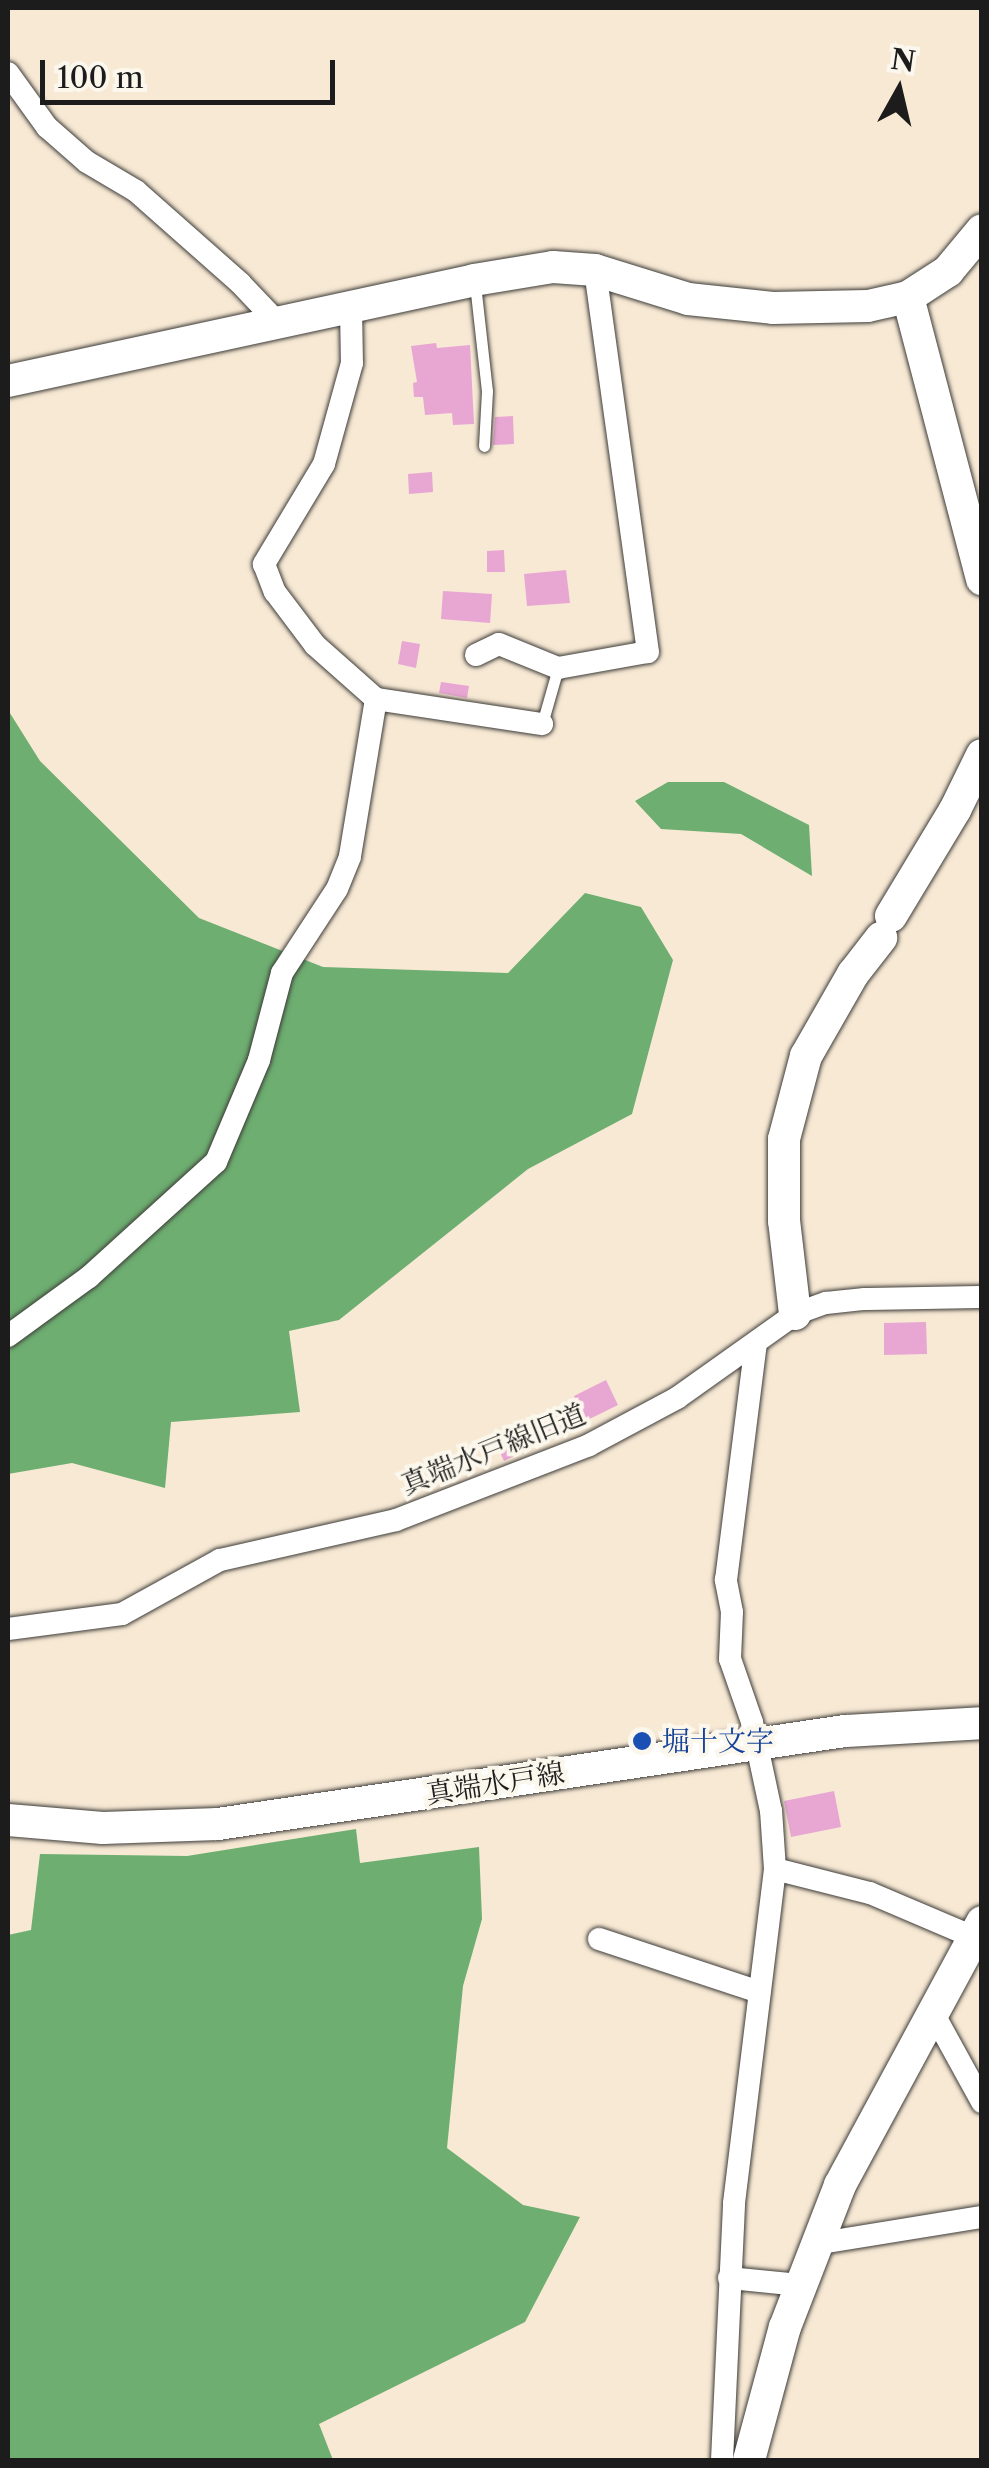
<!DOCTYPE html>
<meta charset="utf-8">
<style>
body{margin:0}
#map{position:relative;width:989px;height:2468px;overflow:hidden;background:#f7e9d4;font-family:"Libre Caslon Text","Noto Serif JP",serif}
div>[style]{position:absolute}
.forest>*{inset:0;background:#6eae71}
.building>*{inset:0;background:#e8a6d3}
.roads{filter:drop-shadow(0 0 2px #3d3b38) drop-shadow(0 0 2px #3d3b38)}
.lane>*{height:11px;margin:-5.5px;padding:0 5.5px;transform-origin:5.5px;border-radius:5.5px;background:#fff}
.street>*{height:22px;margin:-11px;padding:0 11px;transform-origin:11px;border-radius:11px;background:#fff}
.secondary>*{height:32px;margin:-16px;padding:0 16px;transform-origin:16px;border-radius:16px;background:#fff}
.dots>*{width:28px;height:28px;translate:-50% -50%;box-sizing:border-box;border:5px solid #fbf7ec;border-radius:50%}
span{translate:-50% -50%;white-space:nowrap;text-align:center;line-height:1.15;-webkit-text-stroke:8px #fbf7ec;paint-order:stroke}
.street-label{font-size:28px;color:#1c1c1c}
.transit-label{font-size:28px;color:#164399}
.left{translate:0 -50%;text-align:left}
.frame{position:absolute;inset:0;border:10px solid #1c1c1c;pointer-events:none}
.north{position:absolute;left:849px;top:40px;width:100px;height:100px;-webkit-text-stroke:8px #fbf7ec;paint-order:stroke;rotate:8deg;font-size:28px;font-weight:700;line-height:40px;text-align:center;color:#1c1c1c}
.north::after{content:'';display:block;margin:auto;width:35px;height:45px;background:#1c1c1c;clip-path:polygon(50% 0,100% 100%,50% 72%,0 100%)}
.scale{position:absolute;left:40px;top:60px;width:295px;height:45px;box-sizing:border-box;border:5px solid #1c1c1c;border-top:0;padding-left:12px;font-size:30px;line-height:35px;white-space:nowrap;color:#1c1c1c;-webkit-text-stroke:8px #fbf7ec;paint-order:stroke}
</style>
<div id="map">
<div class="forest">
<i style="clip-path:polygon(8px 710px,40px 761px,199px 918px,323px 967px,508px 973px,585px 893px,641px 907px,673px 960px,632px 1114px,528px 1169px,339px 1320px,289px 1331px,300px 1412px,171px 1422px,165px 1488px,72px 1463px,8px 1474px)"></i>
<i style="clip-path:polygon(668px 782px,724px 782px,809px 825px,812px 876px,741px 834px,661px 829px,635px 801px)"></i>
<i style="clip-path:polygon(356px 1829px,360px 1863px,479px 1847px,482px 1919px,463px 1986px,447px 2148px,523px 2205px,580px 2217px,525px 2322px,319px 2424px,333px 2460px,8px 2460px,8px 1935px,31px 1930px,40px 1854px,187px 1856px)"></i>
</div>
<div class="building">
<i style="clip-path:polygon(436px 343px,437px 348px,470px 345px,474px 424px,453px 425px,452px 413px,425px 415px,423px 397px,414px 397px,413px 383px,417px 382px,411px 346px)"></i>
<i style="clip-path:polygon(513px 416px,514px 444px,493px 445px,495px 417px)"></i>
<i style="clip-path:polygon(432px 472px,433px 492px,409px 494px,408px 474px)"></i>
<i style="clip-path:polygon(504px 550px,505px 572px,487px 572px,487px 551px)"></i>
<i style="clip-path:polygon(566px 570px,570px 603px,527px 606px,524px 574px)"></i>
<i style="clip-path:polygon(443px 591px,492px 594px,490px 623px,441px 619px)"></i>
<i style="clip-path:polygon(402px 641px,420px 644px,416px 668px,398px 664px)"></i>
<i style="clip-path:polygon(441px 682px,469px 686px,467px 698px,439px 693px)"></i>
<i style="clip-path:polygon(926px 1322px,927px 1354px,884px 1355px,884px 1323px)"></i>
<i style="clip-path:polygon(606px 1380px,618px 1405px,504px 1461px,494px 1439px,576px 1401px,574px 1396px)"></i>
<i style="clip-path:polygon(834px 1791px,841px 1827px,791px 1837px,784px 1801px)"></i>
</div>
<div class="roads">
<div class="lane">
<i style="left:475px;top:284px;width:108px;rotate:83.6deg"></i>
<i style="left:487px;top:391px;width:55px;rotate:93.1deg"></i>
<i style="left:542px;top:724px;width:58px;rotate:-74.1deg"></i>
</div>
<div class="street">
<i style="left:8px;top:73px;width:67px;rotate:54.2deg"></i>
<i style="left:47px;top:127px;width:53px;rotate:41.2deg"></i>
<i style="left:87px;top:162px;width:57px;rotate:30.6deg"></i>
<i style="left:136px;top:191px;width:139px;rotate:41.5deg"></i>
<i style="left:240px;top:283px;width:55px;rotate:46.5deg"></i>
<i style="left:351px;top:308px;width:55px;rotate:89deg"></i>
<i style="left:352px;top:363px;width:105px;rotate:105.5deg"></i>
<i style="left:324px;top:464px;width:117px;rotate:121deg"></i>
<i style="left:264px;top:564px;width:30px;rotate:69deg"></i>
<i style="left:275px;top:592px;width:66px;rotate:53deg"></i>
<i style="left:315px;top:645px;width:81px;rotate:41.5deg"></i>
<i style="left:376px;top:699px;width:168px;rotate:8.6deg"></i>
<i style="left:476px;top:655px;width:25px;rotate:-26deg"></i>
<i style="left:499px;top:644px;width:64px;rotate:22.1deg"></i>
<i style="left:558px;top:668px;width:91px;rotate:-10.1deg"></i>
<i style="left:648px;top:652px;width:386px;rotate:-97.9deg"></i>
<i style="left:8px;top:1336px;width:100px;rotate:-36.1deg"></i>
<i style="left:89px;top:1277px;width:171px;rotate:-42.2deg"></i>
<i style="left:216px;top:1162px;width:111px;rotate:-67.1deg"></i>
<i style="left:259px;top:1060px;width:90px;rotate:-75.2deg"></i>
<i style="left:282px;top:973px;width:100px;rotate:-56.8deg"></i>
<i style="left:337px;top:889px;width:35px;rotate:-68deg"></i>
<i style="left:350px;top:856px;width:159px;rotate:-80.6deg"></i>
<i style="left:8px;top:1629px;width:115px;rotate:-7.5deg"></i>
<i style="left:122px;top:1614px;width:112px;rotate:-28.9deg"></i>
<i style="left:220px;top:1560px;width:180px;rotate:-12.8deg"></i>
<i style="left:396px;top:1520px;width:207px;rotate:-21.2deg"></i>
<i style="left:589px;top:1445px;width:100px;rotate:-28.1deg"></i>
<i style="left:677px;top:1398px;width:145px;rotate:-35.4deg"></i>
<i style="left:795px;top:1314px;width:33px;rotate:-20deg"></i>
<i style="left:826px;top:1303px;width:39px;rotate:-6deg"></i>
<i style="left:865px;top:1299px;width:117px;rotate:-1deg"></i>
<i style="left:775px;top:1869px;width:98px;rotate:14.2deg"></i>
<i style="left:870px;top:1893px;width:112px;rotate:23.1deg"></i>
<i style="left:599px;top:1939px;width:169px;rotate:18.3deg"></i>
<i style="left:932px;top:2011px;width:104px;rotate:61.2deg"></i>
<i style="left:815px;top:2244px;width:169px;rotate:-9.2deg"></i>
<i style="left:729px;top:2278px;width:70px;rotate:5.7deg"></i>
<i style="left:722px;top:2460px;width:257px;rotate:-87.3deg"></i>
<i style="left:734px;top:2203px;width:337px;rotate:-83deg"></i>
<i style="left:775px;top:1869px;width:58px;rotate:-93.9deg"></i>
<i style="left:771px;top:1811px;width:91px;rotate:-102.1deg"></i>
<i style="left:752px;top:1722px;width:67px;rotate:-109.2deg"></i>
<i style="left:730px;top:1659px;width:47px;rotate:-87.6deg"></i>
<i style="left:732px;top:1612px;width:33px;rotate:-101deg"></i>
<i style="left:726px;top:1580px;width:239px;rotate:-82.8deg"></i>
</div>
<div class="secondary">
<i style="left:908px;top:297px;width:292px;rotate:75.3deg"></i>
<i style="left:8px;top:381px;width:477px;rotate:-12.2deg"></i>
<i style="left:474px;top:280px;width:80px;rotate:-9.3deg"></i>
<i style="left:553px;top:267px;width:42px;rotate:4.1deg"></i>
<i style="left:595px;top:270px;width:97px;rotate:17.3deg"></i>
<i style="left:688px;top:299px;width:85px;rotate:6deg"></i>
<i style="left:773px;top:308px;width:95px;rotate:-1.2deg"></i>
<i style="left:868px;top:306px;width:41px;rotate:-12.7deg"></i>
<i style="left:908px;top:297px;width:48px;rotate:-33deg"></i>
<i style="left:948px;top:271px;width:53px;rotate:-50.3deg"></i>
<i style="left:891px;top:916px;width:124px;rotate:-58.9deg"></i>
<i style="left:955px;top:810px;width:61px;rotate:-63.9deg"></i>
<i style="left:795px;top:1314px;width:94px;rotate:-96.7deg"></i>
<i style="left:784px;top:1221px;width:82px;rotate:-90deg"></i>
<i style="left:784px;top:1139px;width:86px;rotate:-75.2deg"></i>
<i style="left:806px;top:1056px;width:95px;rotate:-60.2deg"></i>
<i style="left:853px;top:974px;width:46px;rotate:-52.1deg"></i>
<i style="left:8px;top:1820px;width:95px;rotate:4.8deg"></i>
<i style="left:103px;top:1828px;width:115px;rotate:-2deg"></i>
<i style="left:218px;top:1824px;width:634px;rotate:-8.44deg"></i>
<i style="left:845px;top:1731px;width:137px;rotate:-3.3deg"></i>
<i style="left:749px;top:2460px;width:138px;rotate:-74.9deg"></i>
<i style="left:785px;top:2327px;width:152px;rotate:-68.8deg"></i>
<i style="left:840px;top:2185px;width:299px;rotate:-61.6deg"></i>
</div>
</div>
<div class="dots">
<i style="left:642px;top:1741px;background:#1a4fb4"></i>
</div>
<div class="street-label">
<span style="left:493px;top:1449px;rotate:-22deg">真端水戸線旧道</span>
<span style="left:495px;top:1783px;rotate:-9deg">真端水戸線</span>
</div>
<div class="transit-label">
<span class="left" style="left:662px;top:1741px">堀十文字</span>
</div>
<div class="frame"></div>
<div class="north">N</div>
<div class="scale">100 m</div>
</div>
